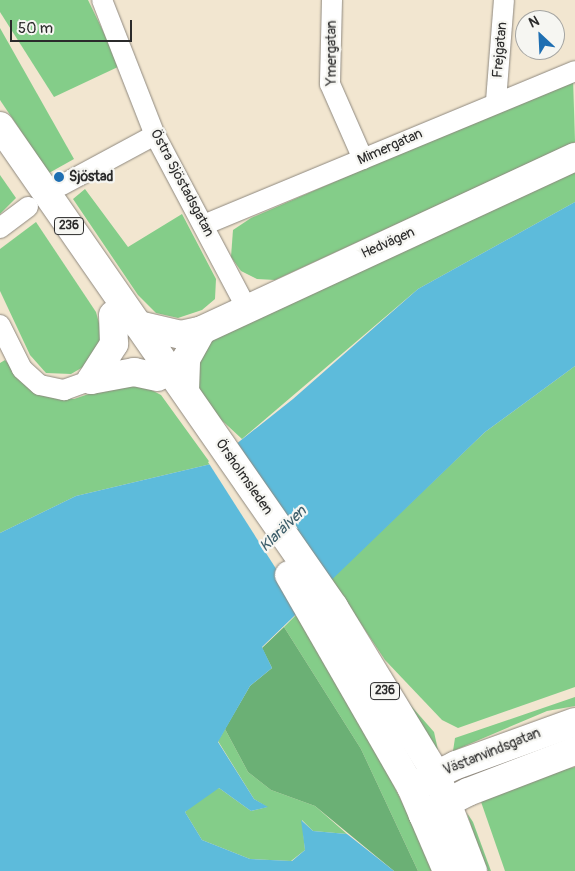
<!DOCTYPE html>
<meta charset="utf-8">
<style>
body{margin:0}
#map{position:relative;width:575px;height:871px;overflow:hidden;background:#f2e6d0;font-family:Pangolin,sans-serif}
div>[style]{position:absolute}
.green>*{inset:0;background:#84cd89}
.forest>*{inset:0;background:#6bb075}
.water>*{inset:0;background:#5dbbdb}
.pier>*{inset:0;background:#f2e6d0}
.roads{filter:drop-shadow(0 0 1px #8e887e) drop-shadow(0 0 1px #8e887e)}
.street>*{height:20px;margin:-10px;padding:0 10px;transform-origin:10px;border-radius:10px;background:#fff}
.secondary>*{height:28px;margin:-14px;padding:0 14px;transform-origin:14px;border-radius:14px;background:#fff}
.primary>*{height:28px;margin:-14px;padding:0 14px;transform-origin:14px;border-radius:14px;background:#fff}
.dots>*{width:14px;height:14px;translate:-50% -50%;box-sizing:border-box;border:2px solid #f6f6f2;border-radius:50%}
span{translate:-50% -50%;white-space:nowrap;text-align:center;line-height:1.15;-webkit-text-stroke:4.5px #f6f6f2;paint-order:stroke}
.shield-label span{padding:1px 4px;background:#f6f6f2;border:1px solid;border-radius:4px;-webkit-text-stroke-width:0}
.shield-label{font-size:12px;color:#2b2b2b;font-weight:700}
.street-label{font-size:14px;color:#2b2b2b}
.poi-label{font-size:14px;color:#2b2b2b;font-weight:700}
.left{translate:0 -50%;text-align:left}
.water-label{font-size:15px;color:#3c5d69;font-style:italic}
.north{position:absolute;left:515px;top:10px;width:50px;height:50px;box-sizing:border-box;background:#f6f6f2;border:1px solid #a5a5a2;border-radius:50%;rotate:335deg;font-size:14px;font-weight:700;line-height:20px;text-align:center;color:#2b2b2b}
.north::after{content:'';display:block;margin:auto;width:18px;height:22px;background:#1f6fb2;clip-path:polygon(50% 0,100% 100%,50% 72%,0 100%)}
.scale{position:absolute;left:10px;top:20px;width:122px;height:22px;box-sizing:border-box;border:2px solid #2b2b2b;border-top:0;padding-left:6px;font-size:15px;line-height:18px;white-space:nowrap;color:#2b2b2b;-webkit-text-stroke:4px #f6f6f2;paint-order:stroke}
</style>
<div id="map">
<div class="green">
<i style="clip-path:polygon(0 0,88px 0,120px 66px,54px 97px,0 12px)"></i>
<i style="clip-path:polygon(0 28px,74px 159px,49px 173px,0 100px)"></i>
<i style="clip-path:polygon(573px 78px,575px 142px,275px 280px,257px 279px,241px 271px,231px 257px,233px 230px,251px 218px)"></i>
<i style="clip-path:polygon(575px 172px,575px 202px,418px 289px,242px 439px,200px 400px,195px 362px,210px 338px)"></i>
<i style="clip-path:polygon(0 175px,16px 198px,0 214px)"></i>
<i style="clip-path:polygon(85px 189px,128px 247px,182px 214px,216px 279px,215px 299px,202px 310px,178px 318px,156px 313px,138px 295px,73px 199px)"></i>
<i style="clip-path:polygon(36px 222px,96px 312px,103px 338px,90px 363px,71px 374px,46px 373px,30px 355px,0 291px,0 249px)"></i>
<i style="clip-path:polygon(5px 360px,38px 395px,74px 399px,115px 385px,140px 384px,161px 395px,211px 464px,76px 496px,0 533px,0 363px)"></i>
<i style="clip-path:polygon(575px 366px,575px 687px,458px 728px,442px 720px,385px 660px,331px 579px,485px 432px)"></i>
<i style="clip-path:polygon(297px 614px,350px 697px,436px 871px,418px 871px,361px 749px,284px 627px)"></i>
<i style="clip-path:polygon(384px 675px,434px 732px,438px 750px,422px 741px)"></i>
<i style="clip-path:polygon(575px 697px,575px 706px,547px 711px,453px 751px,455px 738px)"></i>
<i style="clip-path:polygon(225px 729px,248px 772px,271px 790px,315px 806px,347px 834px,313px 831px,302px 820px,305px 850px,291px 861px,250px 859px,202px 840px,185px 812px,209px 791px,219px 788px,251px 811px,267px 807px,254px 799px,218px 741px)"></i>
<i style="clip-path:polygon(575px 767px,575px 871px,505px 871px,479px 796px,524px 778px)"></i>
<i style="clip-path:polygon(467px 813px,473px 822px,491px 871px,485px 871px)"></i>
</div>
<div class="forest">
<i style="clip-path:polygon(284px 627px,361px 749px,418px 871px,394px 871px,315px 806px,271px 790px,248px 772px,225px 729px,250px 686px,272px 668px,262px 648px)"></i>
</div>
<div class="water">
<i style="clip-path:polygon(575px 202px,575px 366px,485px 432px,262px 647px,272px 668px,250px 686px,218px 742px,254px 799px,268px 807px,251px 811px,219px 788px,185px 812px,202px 840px,250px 859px,292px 861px,305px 850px,301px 820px,313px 831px,347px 834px,394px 871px,0 871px,0 533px,76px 496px,211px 464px,293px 399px,418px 289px)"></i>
</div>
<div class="pier">
<i style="clip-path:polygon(236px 441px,332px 582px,303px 611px,208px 462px)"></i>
</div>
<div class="roads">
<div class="street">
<i style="left:102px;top:0;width:145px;rotate:68.6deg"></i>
<i style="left:155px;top:135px;width:195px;rotate:62.1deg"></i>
<i style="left:332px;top:0;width:84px;rotate:91.4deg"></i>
<i style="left:330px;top:84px;width:82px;rotate:66.3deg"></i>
<i style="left:496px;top:101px;width:101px;rotate:-85.5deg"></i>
<i style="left:62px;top:185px;width:106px;rotate:-28.3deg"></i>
<i style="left:206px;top:224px;width:399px;rotate:-22.5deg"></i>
<i style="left:0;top:228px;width:35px;rotate:-37deg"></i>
<i style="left:0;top:325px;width:49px;rotate:63.4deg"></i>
<i style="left:22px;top:369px;width:24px;rotate:42deg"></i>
<i style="left:40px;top:385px;width:25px;rotate:12deg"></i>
<i style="left:64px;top:390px;width:29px;rotate:-20deg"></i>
</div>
<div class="secondary">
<i style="left:202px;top:330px;width:411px;rotate:-24.9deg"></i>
<i style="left:575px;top:722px;width:127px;rotate:160.1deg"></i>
<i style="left:456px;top:765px;width:50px;rotate:153.9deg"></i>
<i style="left:411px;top:787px;width:30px;rotate:67deg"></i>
<i style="left:423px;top:815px;width:51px;rotate:-27.1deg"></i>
<i style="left:468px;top:792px;width:115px;rotate:-21deg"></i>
</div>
<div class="primary">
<i style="left:0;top:126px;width:586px;rotate:55.22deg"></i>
<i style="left:334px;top:607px;width:196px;rotate:58.6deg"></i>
<i style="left:436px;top:774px;width:104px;rotate:69.1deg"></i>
<i style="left:138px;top:325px;width:44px;rotate:13.1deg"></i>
<i style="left:181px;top:335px;width:22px;rotate:-13deg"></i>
<i style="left:91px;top:380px;width:43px;rotate:-57.4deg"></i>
<i style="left:114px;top:344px;width:29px;rotate:-92deg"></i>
<i style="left:91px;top:380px;width:44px;rotate:-10.5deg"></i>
<i style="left:134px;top:372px;width:24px;rotate:12deg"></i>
<i style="left:185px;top:391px;width:32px;rotate:-88deg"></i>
<i style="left:186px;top:359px;width:33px;rotate:-61deg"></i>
<i style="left:289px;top:575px;width:245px;rotate:60.1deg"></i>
<i style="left:423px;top:815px;width:61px;rotate:66.8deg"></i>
</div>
</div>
<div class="dots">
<i style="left:59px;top:177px;background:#1f6fb2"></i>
</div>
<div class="shield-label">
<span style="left:69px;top:226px">236</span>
<span style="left:385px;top:691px">236</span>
</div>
<div class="street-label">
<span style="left:500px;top:50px;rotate:-85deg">Frejgatan</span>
<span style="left:332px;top:53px;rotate:-90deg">Ymergatan</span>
<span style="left:390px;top:147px;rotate:-24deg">Mimergatan</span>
<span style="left:182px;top:183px;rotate:62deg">Östra Sjöstadsgatan</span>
<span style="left:388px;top:243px;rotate:-24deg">Hedvägen</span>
<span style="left:244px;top:477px;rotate:55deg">Örsholmsleden</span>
<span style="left:492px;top:752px;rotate:-22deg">Västanvindsgatan</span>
</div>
<div class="poi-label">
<span class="left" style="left:69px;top:177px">Sjöstad</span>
</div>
<div class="water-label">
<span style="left:283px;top:529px;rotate:-44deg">Klarälven</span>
</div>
<div class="north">N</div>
<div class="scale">50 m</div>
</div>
